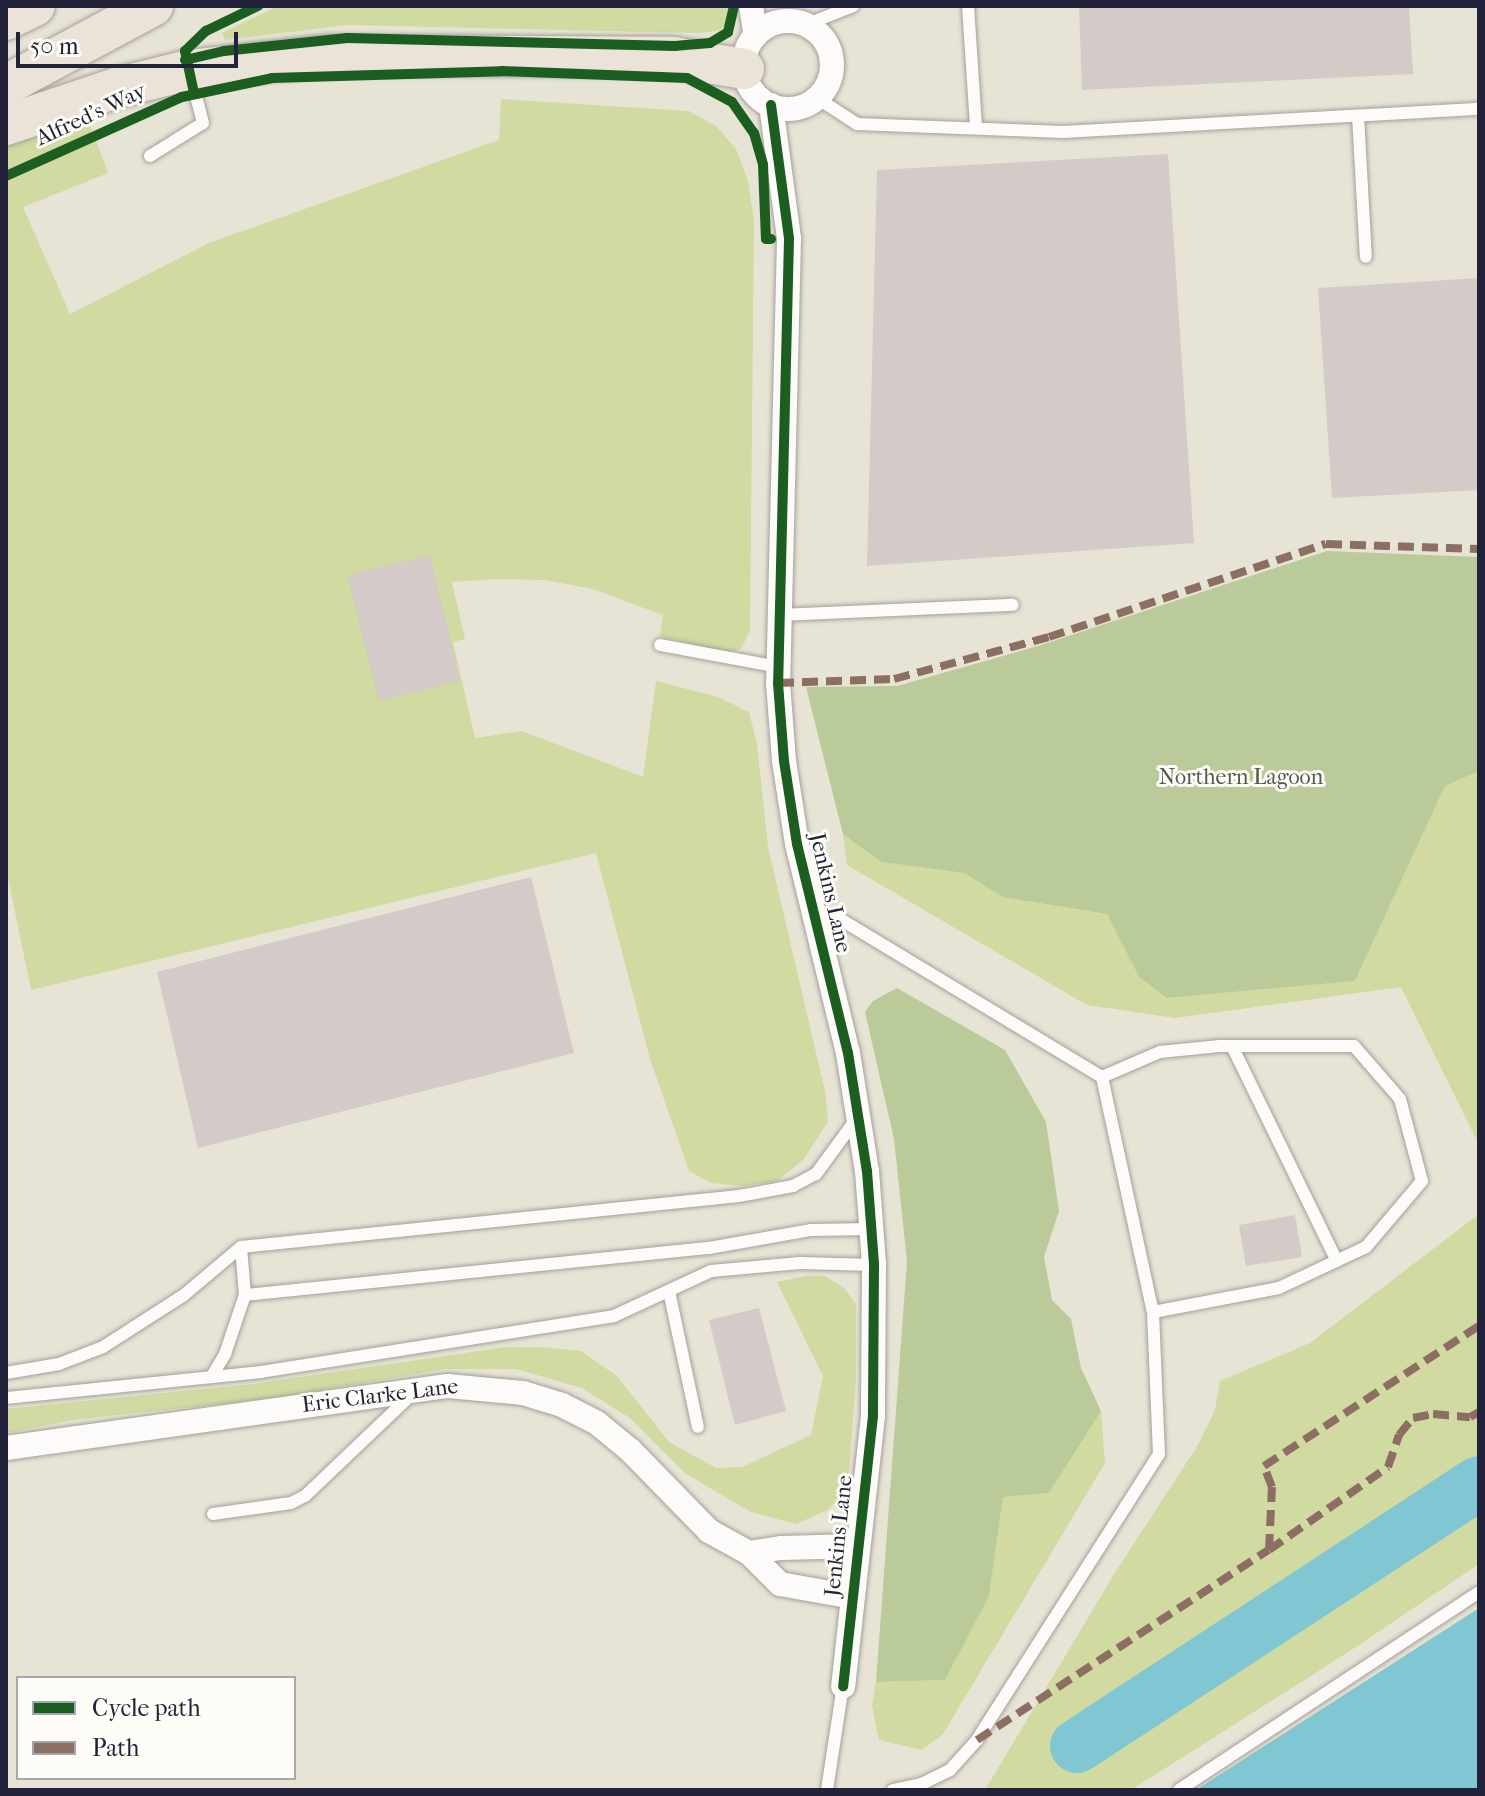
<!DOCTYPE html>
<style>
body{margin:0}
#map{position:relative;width:1485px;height:1796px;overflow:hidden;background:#e8e4d5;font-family:"IM FELL French Canon",serif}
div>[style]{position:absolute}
.green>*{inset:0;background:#d0daa1}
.forest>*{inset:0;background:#baca98}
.water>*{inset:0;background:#80c7d3}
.river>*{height:54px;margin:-27px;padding:0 27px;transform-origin:27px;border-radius:27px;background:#80c7d3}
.building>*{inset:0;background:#d4cac7}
.roads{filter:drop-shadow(0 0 2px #a3a09b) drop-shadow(0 0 2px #a3a09b)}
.service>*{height:12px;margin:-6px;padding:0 6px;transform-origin:6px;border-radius:6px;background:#fcfbf9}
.minor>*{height:24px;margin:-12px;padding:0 12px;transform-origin:12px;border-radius:12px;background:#fcfbf9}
.minor>.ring{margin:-12px;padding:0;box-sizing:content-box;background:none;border:24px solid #fcfbf9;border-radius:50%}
.trunk>*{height:40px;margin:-20px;padding:0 20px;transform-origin:20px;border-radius:20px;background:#ebe3d8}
.quiet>*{height:8px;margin-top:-4px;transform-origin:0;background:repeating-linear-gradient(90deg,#8d6e63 0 16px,transparent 0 24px)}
.cycleway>*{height:10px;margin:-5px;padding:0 5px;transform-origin:5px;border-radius:5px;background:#1b5e20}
span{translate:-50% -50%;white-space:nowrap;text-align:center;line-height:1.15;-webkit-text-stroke:6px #fdfcf7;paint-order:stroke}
.street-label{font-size:22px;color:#22223b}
.park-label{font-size:22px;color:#50574d}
.frame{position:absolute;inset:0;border:8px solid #22223b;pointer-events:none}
.legend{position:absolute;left:16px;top:1676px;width:280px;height:104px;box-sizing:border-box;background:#fdfcf7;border:2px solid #a5a5ac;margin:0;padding:10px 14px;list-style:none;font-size:24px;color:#22223b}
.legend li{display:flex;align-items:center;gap:16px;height:40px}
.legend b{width:40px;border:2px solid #a5a5ac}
.scale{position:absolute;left:16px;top:32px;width:222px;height:36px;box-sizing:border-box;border:4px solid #22223b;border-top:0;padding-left:10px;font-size:24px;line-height:28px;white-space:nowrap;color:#22223b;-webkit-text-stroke:6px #fdfcf7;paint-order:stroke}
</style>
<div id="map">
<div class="green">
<i style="clip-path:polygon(278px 6px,729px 6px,729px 19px,721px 30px,700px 33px,346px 25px,225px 40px,222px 33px)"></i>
<i style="clip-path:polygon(501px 99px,689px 111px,716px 126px,736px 149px,748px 181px,754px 221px,750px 631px,741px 649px,726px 653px,660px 636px,663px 615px,592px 589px,545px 580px,496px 579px,452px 582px,465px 639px,453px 642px,475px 738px,522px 731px,643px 777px,656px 681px,718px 697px,749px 712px,757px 744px,768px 847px,825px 1091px,828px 1122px,803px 1160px,777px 1181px,742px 1186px,711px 1183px,689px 1171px,650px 1059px,596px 853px,31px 990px,6px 868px,6px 145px,86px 114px,108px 173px,23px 207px,70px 314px,209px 243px,499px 140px)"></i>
<i style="clip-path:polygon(1479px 771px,1479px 1145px,1401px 987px,1175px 1018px,1087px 1005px,847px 865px,843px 834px,881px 862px,964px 873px,1003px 897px,1107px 914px,1139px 977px,1167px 998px,1355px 981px,1445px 786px)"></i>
<i style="clip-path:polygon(1479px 1214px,1479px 1564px,1350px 1651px,1131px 1790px,985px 1790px,1116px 1571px,1198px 1445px,1215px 1410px,1220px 1381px,1310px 1343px)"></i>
<i style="clip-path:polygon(806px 1276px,825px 1276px,844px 1288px,856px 1304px,856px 1378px,849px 1472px,843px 1493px,828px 1510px,796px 1524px,751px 1512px,686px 1474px,630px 1418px,582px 1388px,516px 1369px,446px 1369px,274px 1398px,73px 1420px,6px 1433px,6px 1409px,253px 1384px,506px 1347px,542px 1347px,581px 1351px,617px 1376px,669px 1442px,716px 1468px,742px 1467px,811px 1435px,823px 1376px,777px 1282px)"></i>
<i style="clip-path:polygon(1101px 1411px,1105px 1463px,943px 1734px,922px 1750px,879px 1740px,872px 1706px,876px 1682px,945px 1680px,989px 1595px,1003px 1497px,1049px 1493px)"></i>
</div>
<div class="forest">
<i style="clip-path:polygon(1327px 551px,1479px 557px,1479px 771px,1445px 786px,1355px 981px,1167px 998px,1139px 977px,1107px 914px,1003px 897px,964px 873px,881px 862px,843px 834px,806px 687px,897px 686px,1038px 646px)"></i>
<i style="clip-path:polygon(897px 988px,1005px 1050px,1046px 1122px,1059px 1211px,1044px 1257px,1052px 1300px,1071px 1319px,1081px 1368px,1101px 1411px,1049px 1493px,1003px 1497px,989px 1596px,945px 1680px,876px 1682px,907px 1261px,894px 1139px,865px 1012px,873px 1001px)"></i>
</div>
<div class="water">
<i style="clip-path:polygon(1479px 1608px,1479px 1790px,1196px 1790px)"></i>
</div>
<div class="river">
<i style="left:1077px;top:1746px;width:480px;rotate:-33.2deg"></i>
</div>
<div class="building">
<i style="clip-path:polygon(1079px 6px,1409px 6px,1413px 74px,1082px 90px)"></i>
<i style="clip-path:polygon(1168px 154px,1194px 543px,867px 566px,877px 170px)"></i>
<i style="clip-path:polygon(1479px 278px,1479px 490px,1332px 498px,1318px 288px)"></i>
<i style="clip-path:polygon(430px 555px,460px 681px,379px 701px,347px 575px)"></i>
<i style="clip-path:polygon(531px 877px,574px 1053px,198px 1148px,157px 972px)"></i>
<i style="clip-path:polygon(1295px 1215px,1302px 1257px,1246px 1266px,1239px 1225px)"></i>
<i style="clip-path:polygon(759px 1308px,786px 1411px,735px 1425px,709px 1320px)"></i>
</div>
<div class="roads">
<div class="service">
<i style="left:968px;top:6px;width:122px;rotate:86.2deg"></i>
<i style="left:805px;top:25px;width:52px;rotate:-21.6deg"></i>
<i style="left:817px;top:98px;width:48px;rotate:33deg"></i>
<i style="left:857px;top:124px;width:206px;rotate:2.2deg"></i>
<i style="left:1063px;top:132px;width:417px;rotate:-3.2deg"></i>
<i style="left:1358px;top:116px;width:141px;rotate:86.8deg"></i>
<i style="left:150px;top:156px;width:62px;rotate:-31.9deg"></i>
<i style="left:203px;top:123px;width:48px;rotate:-104.6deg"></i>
<i style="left:780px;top:615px;width:233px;rotate:-2.5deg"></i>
<i style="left:660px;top:645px;width:121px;rotate:10.5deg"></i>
<i style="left:815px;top:921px;width:25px;rotate:-5deg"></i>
<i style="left:840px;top:919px;width:306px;rotate:31.1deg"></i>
<i style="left:1102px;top:1077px;width:240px;rotate:77.8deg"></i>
<i style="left:1153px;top:1312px;width:142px;rotate:87.6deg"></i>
<i style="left:1159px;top:1454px;width:339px;rotate:122.5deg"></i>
<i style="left:977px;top:1740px;width:40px;rotate:132deg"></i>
<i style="left:950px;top:1770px;width:32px;rotate:154deg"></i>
<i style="left:921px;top:1784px;width:29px;rotate:168deg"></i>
<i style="left:1232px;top:1046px;width:239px;rotate:64deg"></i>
<i style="left:1102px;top:1077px;width:63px;rotate:-23.3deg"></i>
<i style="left:1160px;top:1052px;width:60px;rotate:-5.7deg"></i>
<i style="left:1220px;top:1046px;width:134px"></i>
<i style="left:1354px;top:1046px;width:70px;rotate:49deg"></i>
<i style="left:1400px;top:1099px;width:85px;rotate:75deg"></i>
<i style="left:1422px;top:1181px;width:87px;rotate:130.3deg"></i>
<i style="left:1366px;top:1247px;width:96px;rotate:154.8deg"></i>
<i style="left:1279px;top:1288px;width:128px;rotate:169.2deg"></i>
<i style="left:669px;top:1291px;width:139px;rotate:78deg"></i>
<i style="left:245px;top:1295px;width:466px;rotate:-5.8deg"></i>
<i style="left:709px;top:1248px;width:104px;rotate:-10deg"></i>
<i style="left:811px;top:1230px;width:61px;rotate:-0.9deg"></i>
<i style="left:6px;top:1373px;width:54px;rotate:-9.6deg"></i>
<i style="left:59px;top:1364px;width:47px;rotate:-21.1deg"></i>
<i style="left:103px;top:1347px;width:96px;rotate:-32.7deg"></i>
<i style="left:184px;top:1295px;width:75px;rotate:-40.1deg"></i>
<i style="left:212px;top:1376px;width:26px;rotate:-59deg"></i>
<i style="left:225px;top:1354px;width:62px;rotate:-71.3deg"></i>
<i style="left:245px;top:1295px;width:48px;rotate:-94.8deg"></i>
<i style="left:241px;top:1247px;width:501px;rotate:-5.85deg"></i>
<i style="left:739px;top:1196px;width:55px;rotate:-10.5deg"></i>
<i style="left:793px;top:1186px;width:26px;rotate:-28deg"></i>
<i style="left:816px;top:1174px;width:69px;rotate:-53.8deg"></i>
<i style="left:6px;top:1398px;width:256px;rotate:-5.8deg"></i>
<i style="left:261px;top:1372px;width:357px;rotate:-9deg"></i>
<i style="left:614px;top:1316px;width:107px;rotate:-24.9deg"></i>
<i style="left:711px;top:1271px;width:89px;rotate:-5.1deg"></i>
<i style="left:800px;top:1263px;width:74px;rotate:1.5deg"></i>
<i style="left:213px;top:1514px;width:79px;rotate:-8deg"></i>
<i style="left:291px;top:1503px;width:16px;rotate:-27deg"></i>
<i style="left:305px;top:1496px;width:146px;rotate:-43.6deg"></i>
<i style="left:827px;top:1790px;width:105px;rotate:-81.3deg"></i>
<i style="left:1179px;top:1790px;width:359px;rotate:-33.4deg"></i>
</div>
<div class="minor">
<i style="left:751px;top:6px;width:30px;rotate:81deg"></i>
<i class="ring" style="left:744px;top:21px;width:64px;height:64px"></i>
<i style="left:771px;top:105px;width:135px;rotate:82.3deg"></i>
<i style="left:789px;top:239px;width:444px;rotate:91.4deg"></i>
<i style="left:778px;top:683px;width:78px;rotate:85.6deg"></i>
<i style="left:784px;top:761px;width:84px;rotate:81.1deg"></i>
<i style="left:797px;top:844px;width:215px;rotate:76.3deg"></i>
<i style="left:848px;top:1053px;width:120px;rotate:80.9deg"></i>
<i style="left:867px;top:1171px;width:94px;rotate:85.7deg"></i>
<i style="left:874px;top:1265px;width:151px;rotate:90.4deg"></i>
<i style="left:873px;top:1416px;width:272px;rotate:96.3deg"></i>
<i style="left:6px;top:1448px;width:446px;rotate:-8deg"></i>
<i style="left:448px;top:1386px;width:75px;rotate:5.3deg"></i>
<i style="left:523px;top:1393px;width:41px;rotate:17.1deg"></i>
<i style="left:562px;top:1405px;width:39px;rotate:27deg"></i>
<i style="left:597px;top:1423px;width:43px;rotate:39.3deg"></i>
<i style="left:630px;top:1450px;width:113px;rotate:45.7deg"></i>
<i style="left:709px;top:1531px;width:46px;rotate:28.8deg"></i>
<i style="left:749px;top:1553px;width:44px;rotate:45deg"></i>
<i style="left:780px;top:1584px;width:74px;rotate:10.1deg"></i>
<i style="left:749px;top:1553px;width:32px;rotate:-9deg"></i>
<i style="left:781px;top:1548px;width:77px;rotate:-1.5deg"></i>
</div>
<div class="trunk">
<i style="left:6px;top:20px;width:32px;rotate:-26deg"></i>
<i style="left:6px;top:85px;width:167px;rotate:-28.3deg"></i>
<i style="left:6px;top:125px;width:116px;rotate:-18.6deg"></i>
<i style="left:116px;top:88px;width:75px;rotate:-13.9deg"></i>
<i style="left:189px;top:70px;width:142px;rotate:-6.1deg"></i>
<i style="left:330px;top:55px;width:343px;rotate:0.3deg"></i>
<i style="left:673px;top:57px;width:72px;rotate:9.6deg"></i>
</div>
</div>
<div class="quiet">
<i style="left:778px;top:683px;width:116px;rotate:-2deg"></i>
<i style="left:894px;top:679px;width:161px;rotate:-15.2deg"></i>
<i style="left:1049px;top:637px;width:292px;rotate:-18.6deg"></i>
<i style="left:1326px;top:544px;width:153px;rotate:1.9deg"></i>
<i style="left:1269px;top:1550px;width:63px;rotate:-87.3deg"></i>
<i style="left:1272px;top:1487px;width:22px;rotate:-111deg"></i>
<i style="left:1264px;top:1466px;width:257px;rotate:-33.1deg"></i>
<i style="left:977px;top:1740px;width:348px;rotate:-33.1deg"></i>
<i style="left:1269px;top:1550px;width:145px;rotate:-34.9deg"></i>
<i style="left:1388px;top:1467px;width:34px;rotate:-71deg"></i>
<i style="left:1399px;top:1435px;width:22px;rotate:-51deg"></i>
<i style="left:1413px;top:1418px;width:20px;rotate:-11deg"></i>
<i style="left:1433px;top:1414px;width:37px;rotate:5deg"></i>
<i style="left:1470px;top:1417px;width:10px;rotate:-29deg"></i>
</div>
<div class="cycleway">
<i style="left:185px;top:60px;width:40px;rotate:-13deg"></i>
<i style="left:224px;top:51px;width:124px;rotate:-6deg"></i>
<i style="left:347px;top:38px;width:328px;rotate:1.4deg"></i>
<i style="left:675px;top:46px;width:35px;rotate:-5deg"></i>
<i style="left:710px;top:43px;width:21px;rotate:-31deg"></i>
<i style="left:728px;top:32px;width:27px;rotate:-77deg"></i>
<i style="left:194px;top:93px;width:43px;rotate:-102.1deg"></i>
<i style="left:185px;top:51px;width:29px;rotate:-44deg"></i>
<i style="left:206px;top:31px;width:58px;rotate:-25.7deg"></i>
<i style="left:771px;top:105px;width:135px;rotate:82.3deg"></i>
<i style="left:789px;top:239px;width:444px;rotate:91.4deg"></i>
<i style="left:778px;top:683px;width:78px;rotate:85.6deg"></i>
<i style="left:784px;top:761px;width:84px;rotate:81.1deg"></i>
<i style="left:797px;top:844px;width:215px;rotate:76.3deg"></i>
<i style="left:848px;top:1053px;width:120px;rotate:80.9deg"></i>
<i style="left:867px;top:1171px;width:94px;rotate:85.7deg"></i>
<i style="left:874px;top:1265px;width:151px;rotate:90.4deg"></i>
<i style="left:873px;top:1416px;width:272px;rotate:96.3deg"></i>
<i style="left:6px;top:176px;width:193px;rotate:-24.2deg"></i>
<i style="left:182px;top:97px;width:92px;rotate:-11.9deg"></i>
<i style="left:272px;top:78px;width:230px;rotate:-1.7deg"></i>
<i style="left:502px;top:71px;width:185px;rotate:2.2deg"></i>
<i style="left:687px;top:78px;width:51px;rotate:28.1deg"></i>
<i style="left:732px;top:102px;width:38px;rotate:55deg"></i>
<i style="left:754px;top:133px;width:33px;rotate:74deg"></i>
<i style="left:763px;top:165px;width:74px;rotate:87.7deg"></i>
<i style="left:766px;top:239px;width:5px"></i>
</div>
<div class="street-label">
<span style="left:91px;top:115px;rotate:-25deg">Alfred's Way</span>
<span style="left:830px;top:893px;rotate:77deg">Jenkins Lane</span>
<span style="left:380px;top:1396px;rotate:-7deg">Eric Clarke Lane</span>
<span style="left:839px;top:1536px;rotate:-84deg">Jenkins Lane</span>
</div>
<div class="park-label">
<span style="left:1241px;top:778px">Northern Lagoon</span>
</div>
<div class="frame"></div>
<ul class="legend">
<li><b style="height:10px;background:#1b5e20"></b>Cycle path</li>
<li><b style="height:10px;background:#8d6e63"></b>Path</li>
</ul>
<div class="scale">50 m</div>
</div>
